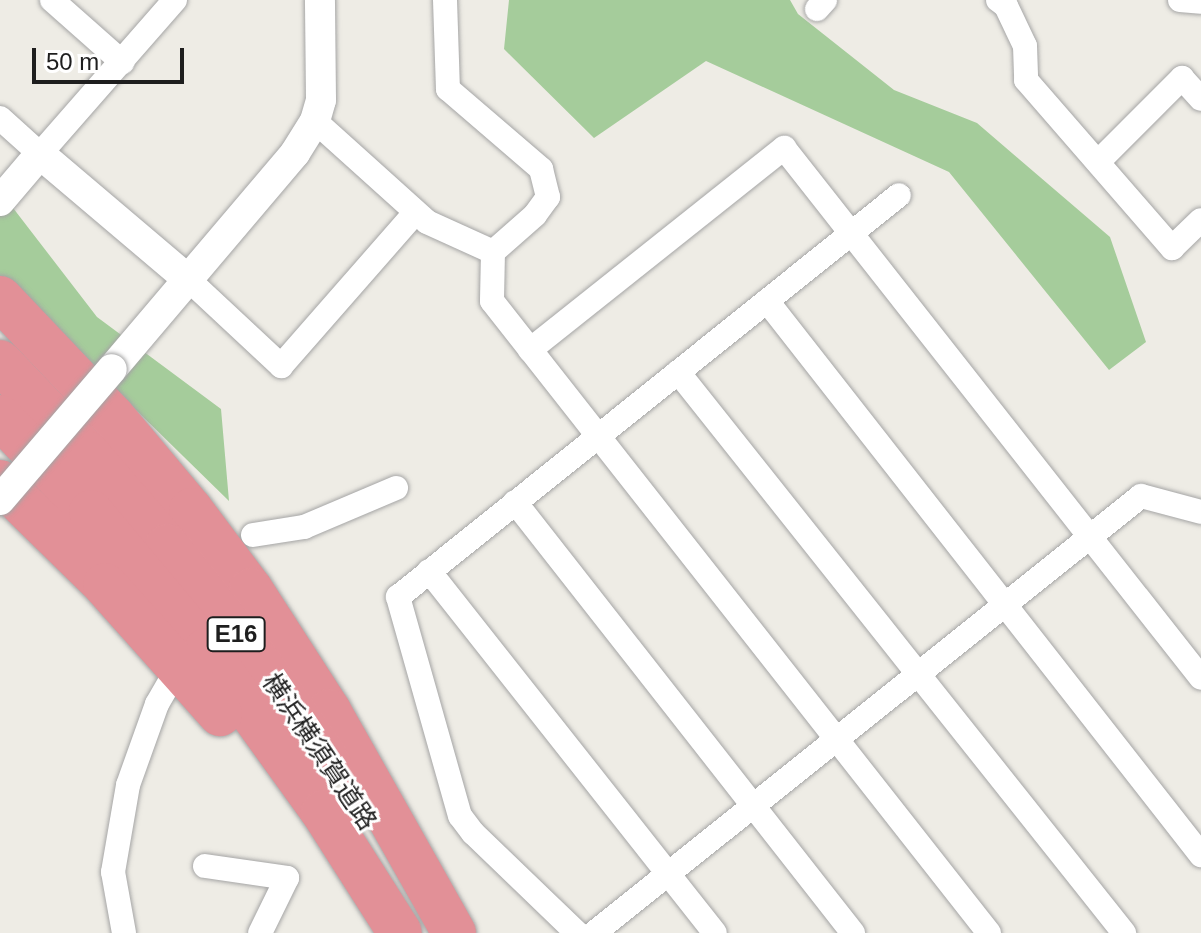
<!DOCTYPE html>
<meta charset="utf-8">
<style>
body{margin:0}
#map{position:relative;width:1201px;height:933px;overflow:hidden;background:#eeece5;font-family:Helvetica,"Noto Sans JP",sans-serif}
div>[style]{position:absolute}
.forest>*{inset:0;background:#a5cc9b}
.roads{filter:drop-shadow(0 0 2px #a5a5a5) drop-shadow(0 0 2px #a5a5a5)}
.minor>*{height:24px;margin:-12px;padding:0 12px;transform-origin:12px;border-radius:12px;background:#fff}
.tertiary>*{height:30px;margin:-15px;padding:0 15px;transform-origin:15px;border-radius:15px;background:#fff}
.motorway>*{height:44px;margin:-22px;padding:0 22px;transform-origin:22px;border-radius:22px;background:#e29097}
.bridges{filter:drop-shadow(0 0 2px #a5a5a5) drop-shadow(0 0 2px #a5a5a5)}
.tertiary-bridge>*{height:30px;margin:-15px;padding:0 15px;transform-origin:15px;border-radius:15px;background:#fff}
span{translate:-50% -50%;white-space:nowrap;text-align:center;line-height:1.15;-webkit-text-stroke:6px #fff;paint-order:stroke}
.shield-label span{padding:2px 6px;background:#fff;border:2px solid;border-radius:6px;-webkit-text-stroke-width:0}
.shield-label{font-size:24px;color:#1e1e1e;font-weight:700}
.street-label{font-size:26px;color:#1e1e1e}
.scale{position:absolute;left:32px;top:48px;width:152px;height:36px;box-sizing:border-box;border:4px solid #1e1e1e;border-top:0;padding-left:10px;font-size:24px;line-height:28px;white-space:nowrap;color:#1e1e1e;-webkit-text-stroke:6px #fff;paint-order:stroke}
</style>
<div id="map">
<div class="forest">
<i style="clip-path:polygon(509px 0,790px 0,798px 14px,894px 90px,977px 123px,1110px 237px,1146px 342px,1109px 370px,949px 172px,706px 61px,594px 138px,504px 49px)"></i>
<i style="clip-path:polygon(0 191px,97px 317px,221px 409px,229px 501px,0 277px)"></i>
</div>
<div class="roads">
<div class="minor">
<i style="left:52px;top:0;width:94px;rotate:41.5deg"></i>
<i style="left:445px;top:0;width:89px;rotate:88.1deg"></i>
<i style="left:448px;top:89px;width:123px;rotate:40.7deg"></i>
<i style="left:541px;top:169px;width:29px;rotate:76deg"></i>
<i style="left:548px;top:197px;width:22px;rotate:126deg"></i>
<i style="left:535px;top:215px;width:56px;rotate:138.6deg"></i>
<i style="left:998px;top:0;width:10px;rotate:37deg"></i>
<i style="left:1006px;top:6px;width:44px;rotate:64.6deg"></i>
<i style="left:1025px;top:46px;width:34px;rotate:88deg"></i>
<i style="left:1026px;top:80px;width:223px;rotate:49deg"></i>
<i style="left:1172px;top:248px;width:40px;rotate:-44deg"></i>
<i style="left:1180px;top:0;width:21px;rotate:5deg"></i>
<i style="left:817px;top:9px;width:12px;rotate:-48deg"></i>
<i style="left:0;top:118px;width:54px;rotate:42deg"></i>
<i style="left:40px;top:154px;width:205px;rotate:-48.8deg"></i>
<i style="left:315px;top:121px;width:151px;rotate:42deg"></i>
<i style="left:427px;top:222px;width:72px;rotate:24.4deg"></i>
<i style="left:493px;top:252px;width:49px;rotate:91.2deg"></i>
<i style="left:492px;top:301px;width:804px;rotate:51.82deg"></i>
<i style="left:1098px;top:162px;width:119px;rotate:-45deg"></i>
<i style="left:1182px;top:78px;width:28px;rotate:48deg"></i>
<i style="left:190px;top:281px;width:125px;rotate:43deg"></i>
<i style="left:281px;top:366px;width:203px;rotate:-48.8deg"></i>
<i style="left:767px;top:301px;width:704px;rotate:51.93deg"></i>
<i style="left:530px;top:350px;width:325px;rotate:-38.5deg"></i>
<i style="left:784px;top:148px;width:674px;rotate:51.8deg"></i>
<i style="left:678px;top:372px;width:717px;rotate:51.51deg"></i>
<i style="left:515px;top:502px;width:548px;rotate:51.9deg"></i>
<i style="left:253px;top:535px;width:52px;rotate:-8.9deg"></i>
<i style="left:304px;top:527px;width:100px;rotate:-23deg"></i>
<i style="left:429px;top:571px;width:461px;rotate:51.7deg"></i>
<i style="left:205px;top:866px;width:83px;rotate:8.3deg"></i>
<i style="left:287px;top:878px;width:61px;rotate:116.1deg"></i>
<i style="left:124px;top:933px;width:62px;rotate:-100.2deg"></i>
<i style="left:113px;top:872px;width:88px;rotate:-80.2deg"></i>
<i style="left:128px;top:785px;width:86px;rotate:-70.3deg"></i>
<i style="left:157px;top:704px;width:30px;rotate:-60deg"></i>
<i style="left:577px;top:933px;width:144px;rotate:-136.1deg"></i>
<i style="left:473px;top:833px;width:21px;rotate:-127deg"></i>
<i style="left:460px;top:816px;width:228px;rotate:-105.8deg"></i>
<i style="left:398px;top:597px;width:642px;rotate:-38.74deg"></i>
<i style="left:594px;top:933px;width:700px;rotate:-38.62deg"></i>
<i style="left:1141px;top:496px;width:62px;rotate:14.9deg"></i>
</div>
<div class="tertiary">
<i style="left:0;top:201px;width:62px;rotate:-49.6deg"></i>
<i style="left:40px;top:154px;width:197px;rotate:40.3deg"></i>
<i style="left:112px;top:369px;width:283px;rotate:-49.7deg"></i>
<i style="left:295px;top:153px;width:38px;rotate:-58deg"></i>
<i style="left:315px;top:121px;width:22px;rotate:-74deg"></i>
<i style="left:321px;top:100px;width:100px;rotate:-90.6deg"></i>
</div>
<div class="motorway">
<i style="left:0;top:298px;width:164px;rotate:46.5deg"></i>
<i style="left:113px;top:417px;width:121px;rotate:50deg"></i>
<i style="left:191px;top:510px;width:100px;rotate:53.1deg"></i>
<i style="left:251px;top:590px;width:144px;rotate:57.2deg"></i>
<i style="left:329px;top:711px;width:255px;rotate:60.6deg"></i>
<i style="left:0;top:362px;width:126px;rotate:46.3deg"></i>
<i style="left:87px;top:453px;width:123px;rotate:49.3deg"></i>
<i style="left:167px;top:546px;width:149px;rotate:51.8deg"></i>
<i style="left:259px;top:663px;width:121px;rotate:55.1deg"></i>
<i style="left:0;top:417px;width:132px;rotate:46.2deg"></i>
<i style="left:91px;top:512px;width:180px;rotate:50.2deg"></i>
<i style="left:206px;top:650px;width:200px;rotate:54.2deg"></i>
<i style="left:323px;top:812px;width:143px;rotate:57.5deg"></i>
<i style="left:0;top:482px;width:147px;rotate:44.4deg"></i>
<i style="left:105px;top:585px;width:173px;rotate:48.3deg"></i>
</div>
</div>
<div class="bridges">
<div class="tertiary-bridge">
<i style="left:0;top:500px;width:172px;rotate:-49.5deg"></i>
</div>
</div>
<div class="shield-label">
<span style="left:236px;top:634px">E16</span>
</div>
<div class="street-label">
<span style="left:319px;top:752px;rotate:56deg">横浜横須賀道路</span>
</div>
<div class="scale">50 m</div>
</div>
